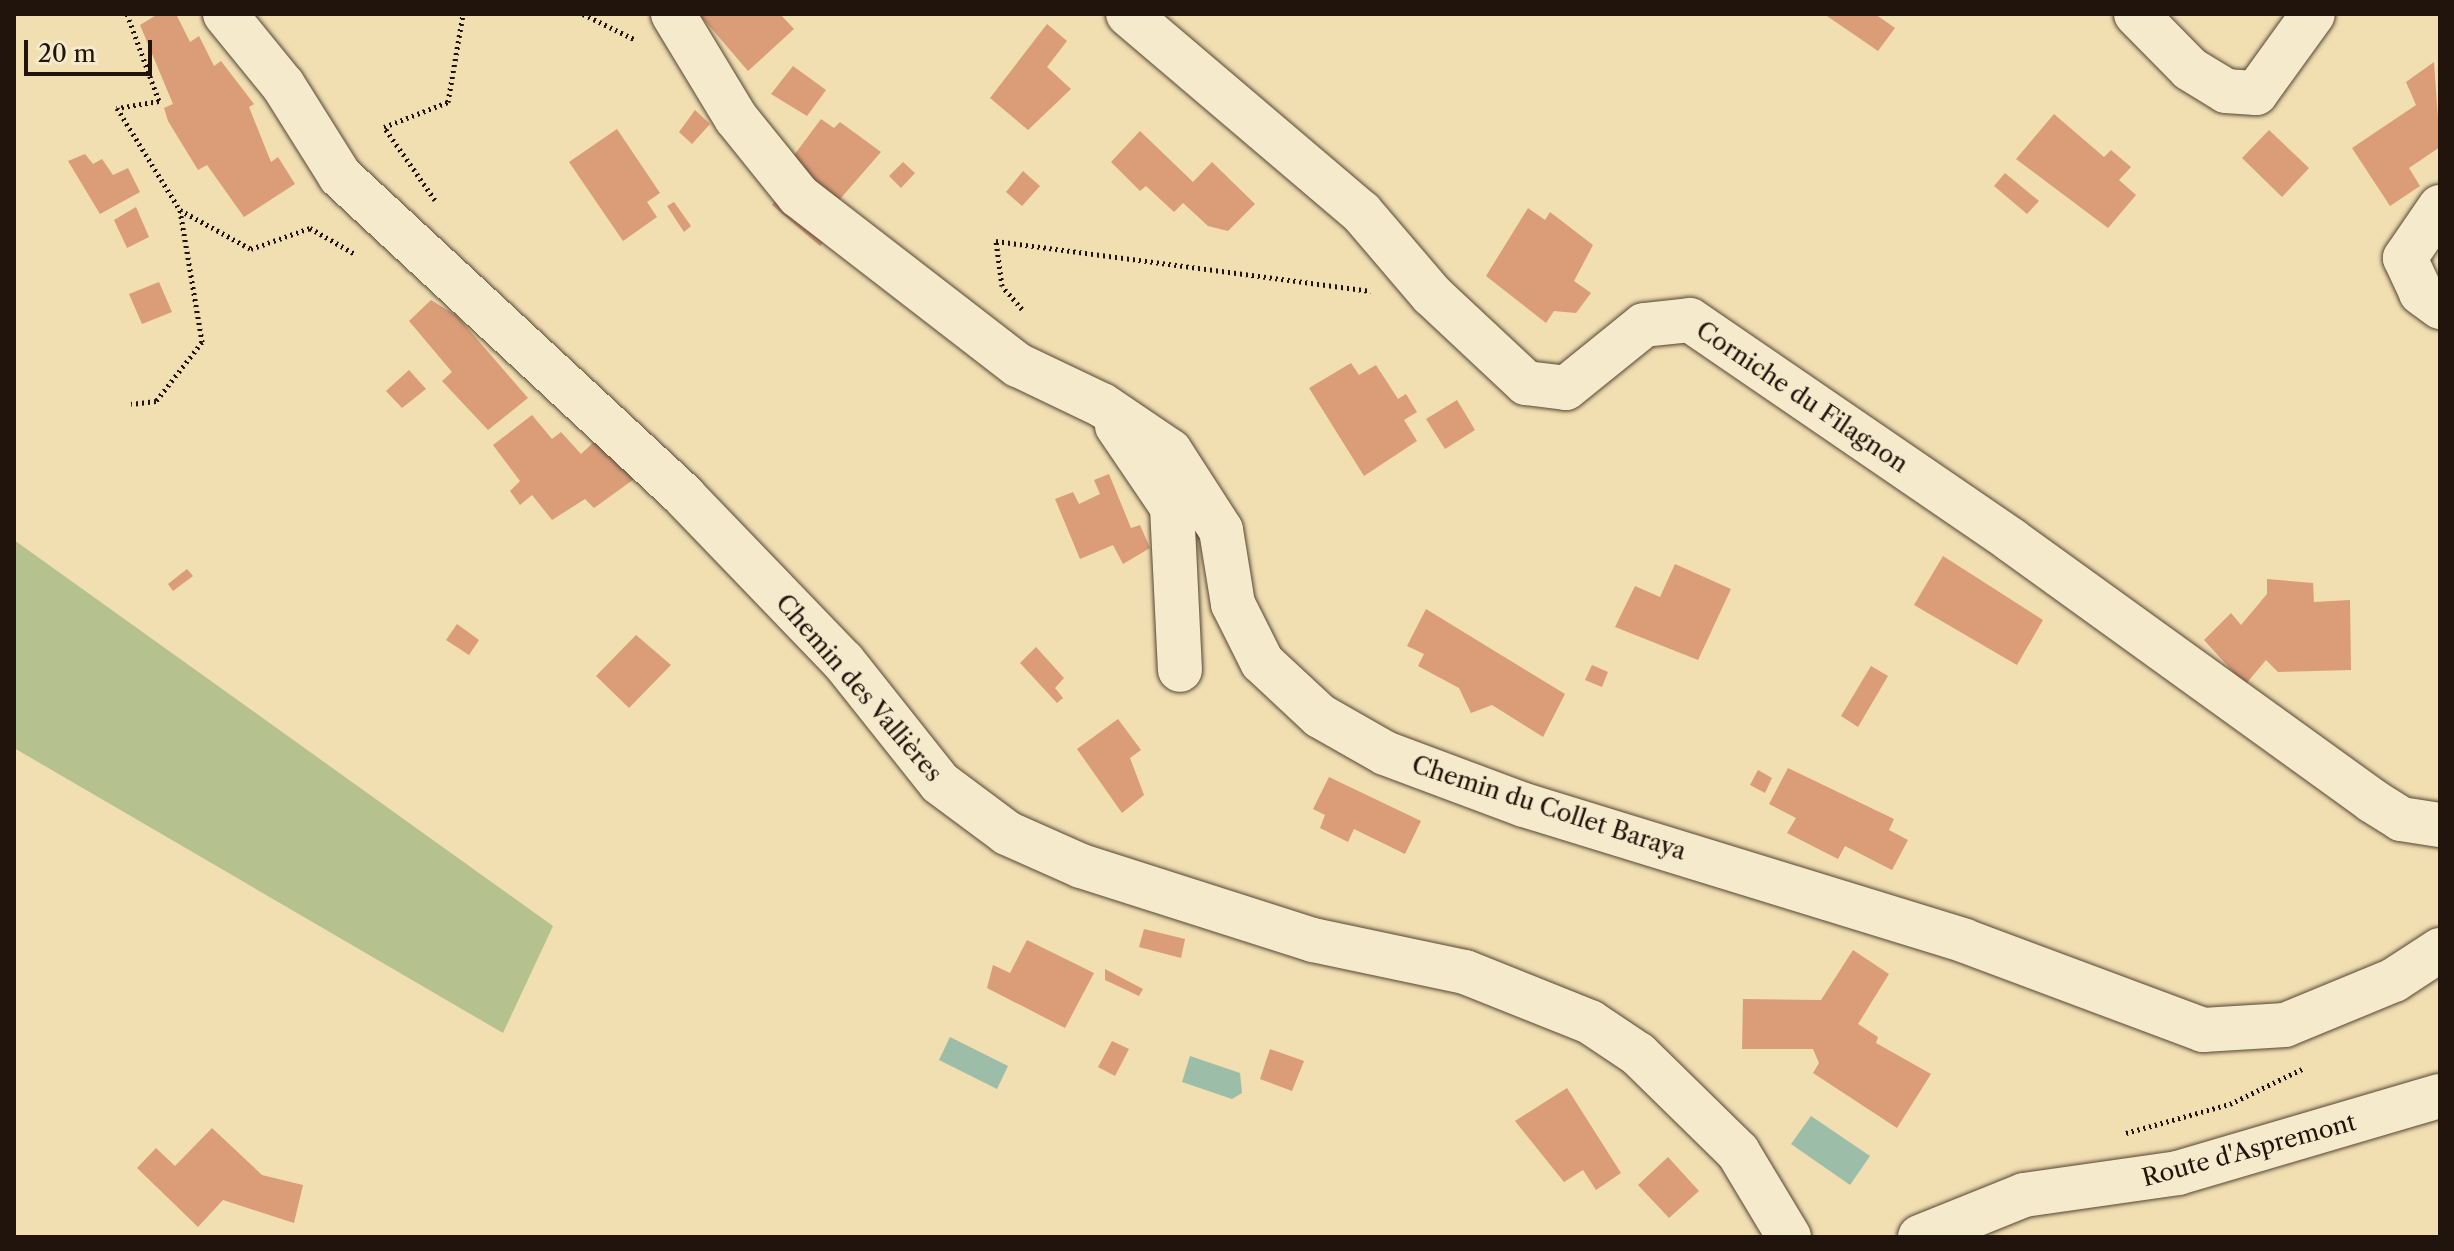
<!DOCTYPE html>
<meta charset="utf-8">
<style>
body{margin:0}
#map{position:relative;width:2454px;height:1251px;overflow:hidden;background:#f1deb1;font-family:"Libre Caslon Text",serif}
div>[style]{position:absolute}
.green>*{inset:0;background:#b5c28f}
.water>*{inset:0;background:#9cbda7}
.building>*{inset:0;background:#da9d78}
.path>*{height:5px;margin-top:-2.5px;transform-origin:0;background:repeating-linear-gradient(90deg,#21140c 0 2px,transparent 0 6px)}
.roads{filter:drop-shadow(0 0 2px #554635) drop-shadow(0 0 2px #554635)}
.minor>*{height:44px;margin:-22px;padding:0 22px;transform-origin:22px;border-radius:22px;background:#f6eacc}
span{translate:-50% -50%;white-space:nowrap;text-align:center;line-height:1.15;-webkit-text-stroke:6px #f6eacc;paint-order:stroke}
.street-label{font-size:24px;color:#21140c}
.frame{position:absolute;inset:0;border:16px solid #21140c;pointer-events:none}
.scale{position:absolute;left:24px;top:40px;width:128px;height:36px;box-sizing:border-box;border:4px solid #21140c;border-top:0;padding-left:10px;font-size:24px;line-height:28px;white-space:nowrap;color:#21140c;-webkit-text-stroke:6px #f6eacc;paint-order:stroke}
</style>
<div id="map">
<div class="green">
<i style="clip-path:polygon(14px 540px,553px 926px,503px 1033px,14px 748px)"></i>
</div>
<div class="water">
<i style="clip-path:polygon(950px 1037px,1008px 1066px,997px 1089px,939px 1060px)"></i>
<i style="clip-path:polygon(1190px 1056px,1240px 1073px,1242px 1093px,1232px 1099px,1182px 1082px)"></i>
<i style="clip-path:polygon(1811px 1116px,1870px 1156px,1850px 1185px,1791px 1144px)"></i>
</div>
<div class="building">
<i style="clip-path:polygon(158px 14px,176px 14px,190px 42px,199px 36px,214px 66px,221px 61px,254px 104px,249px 107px,271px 162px,278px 157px,295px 184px,244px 217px,207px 165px,198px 170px,168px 121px,164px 108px,173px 104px,140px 25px)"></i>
<i style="clip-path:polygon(699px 14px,780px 14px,794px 29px,748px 71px)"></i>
<i style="clip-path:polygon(1824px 14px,1875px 14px,1895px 28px,1878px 51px)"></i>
<i style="clip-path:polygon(1047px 24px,1067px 41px,1047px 67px,1071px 89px,1028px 130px,990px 98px)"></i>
<i style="clip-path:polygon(2434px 62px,2440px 147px,2409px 168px,2420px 186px,2390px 206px,2352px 148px,2416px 105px,2406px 82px)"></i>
<i style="clip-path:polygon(793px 66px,826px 90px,807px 116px,771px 94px)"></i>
<i style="clip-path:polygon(695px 110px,710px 124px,692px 144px,679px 132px)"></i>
<i style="clip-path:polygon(2054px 114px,2104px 157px,2111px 150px,2131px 167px,2119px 180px,2136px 195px,2108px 228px,2016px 159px)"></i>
<i style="clip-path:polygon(821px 119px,834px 128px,840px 122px,881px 152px,834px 206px,786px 166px)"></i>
<i style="clip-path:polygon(617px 129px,660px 193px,647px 202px,657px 217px,623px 241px,569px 162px)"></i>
<i style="clip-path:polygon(2269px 130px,2309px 168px,2282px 197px,2242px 158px)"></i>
<i style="clip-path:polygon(1140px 131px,1193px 182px,1212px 162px,1255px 204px,1228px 231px,1208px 226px,1183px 203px,1174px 212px,1146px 186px,1140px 191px,1111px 162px)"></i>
<i style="clip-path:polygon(85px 154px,93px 164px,102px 159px,113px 175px,128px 168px,140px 192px,100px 214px,68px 161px)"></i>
<i style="clip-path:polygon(903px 162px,915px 173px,901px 188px,889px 176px)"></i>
<i style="clip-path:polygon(1023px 171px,1040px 186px,1022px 206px,1006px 192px)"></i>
<i style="clip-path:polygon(2005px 173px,2039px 201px,2027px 214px,1994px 186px)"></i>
<i style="clip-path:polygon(783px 190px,831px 234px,820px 246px,772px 205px)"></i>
<i style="clip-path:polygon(674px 202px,691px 226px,684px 232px,667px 206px)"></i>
<i style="clip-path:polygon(136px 207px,149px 237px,127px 248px,114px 220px)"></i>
<i style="clip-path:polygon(1528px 208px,1545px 220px,1550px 212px,1593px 245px,1574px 281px,1591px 293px,1576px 313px,1554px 311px,1546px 323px,1486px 276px)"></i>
<i style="clip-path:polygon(159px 282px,172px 312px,142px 324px,129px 294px)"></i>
<i style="clip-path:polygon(431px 300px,457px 316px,528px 398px,488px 430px,442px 381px,452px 372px,409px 321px)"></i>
<i style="clip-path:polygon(1351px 363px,1359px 375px,1376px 365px,1398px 399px,1406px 394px,1417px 412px,1404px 420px,1417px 441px,1364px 476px,1309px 388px)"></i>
<i style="clip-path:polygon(409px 370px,426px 389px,402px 408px,386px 391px)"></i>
<i style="clip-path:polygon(1457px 400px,1475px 430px,1445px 449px,1426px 419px)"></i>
<i style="clip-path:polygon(532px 415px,552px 439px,561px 432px,581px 454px,594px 442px,637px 477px,594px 508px,585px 499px,552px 520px,532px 495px,520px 505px,510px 491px,520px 481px,493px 445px)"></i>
<i style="clip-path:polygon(1109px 474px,1131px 528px,1140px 525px,1150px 548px,1123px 564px,1113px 545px,1080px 559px,1055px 499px,1073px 492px,1079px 504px,1100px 494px,1094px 480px)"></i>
<i style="clip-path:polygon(1943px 556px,2043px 620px,2017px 665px,1914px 605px)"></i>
<i style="clip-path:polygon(1675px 564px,1731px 589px,1698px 660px,1615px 627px,1635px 586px,1660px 597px)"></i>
<i style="clip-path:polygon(187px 569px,193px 576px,173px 591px,168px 584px)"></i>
<i style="clip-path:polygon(2267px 579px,2313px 583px,2314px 602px,2350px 600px,2351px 670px,2278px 672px,2266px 660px,2245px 685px,2204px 640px,2231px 613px,2241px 625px,2267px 594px)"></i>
<i style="clip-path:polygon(1426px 609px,1565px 694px,1543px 737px,1492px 705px,1471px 713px,1459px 688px,1418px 666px,1424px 654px,1407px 646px)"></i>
<i style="clip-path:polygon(457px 624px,479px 640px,469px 655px,446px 640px)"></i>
<i style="clip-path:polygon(636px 635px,671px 665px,629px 708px,596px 676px)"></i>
<i style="clip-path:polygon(1036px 647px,1064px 678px,1055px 688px,1063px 698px,1057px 703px,1020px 663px)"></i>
<i style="clip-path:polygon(1592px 665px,1608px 672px,1602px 687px,1585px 680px)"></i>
<i style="clip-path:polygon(1871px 666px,1888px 676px,1858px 727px,1841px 716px)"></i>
<i style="clip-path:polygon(1118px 719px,1141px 750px,1130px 758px,1144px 795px,1122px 813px,1077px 749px)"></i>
<i style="clip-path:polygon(1788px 768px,1894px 819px,1889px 830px,1908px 840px,1892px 870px,1845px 846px,1838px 859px,1787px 833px,1796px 818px,1769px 804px)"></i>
<i style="clip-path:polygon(1758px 770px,1772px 778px,1765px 793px,1750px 785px)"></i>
<i style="clip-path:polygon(1329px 777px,1421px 821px,1405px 854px,1354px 829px,1348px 842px,1320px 828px,1325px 815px,1313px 809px)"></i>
<i style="clip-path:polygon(1144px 929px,1185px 939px,1181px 958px,1139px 947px)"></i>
<i style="clip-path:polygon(1027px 940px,1094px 973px,1065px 1028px,987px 988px,993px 965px,1010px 973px)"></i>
<i style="clip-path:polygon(1853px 950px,1889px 974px,1858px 1024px,1878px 1037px,1876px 1043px,1931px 1074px,1897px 1128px,1813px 1073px,1819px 1063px,1813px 1049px,1742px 1049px,1743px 999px,1821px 1000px)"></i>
<i style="clip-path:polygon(1105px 969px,1143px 989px,1139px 996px,1105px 980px)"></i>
<i style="clip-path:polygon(1112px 1041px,1129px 1049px,1115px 1076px,1098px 1067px)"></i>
<i style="clip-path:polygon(1270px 1049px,1304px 1061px,1292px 1091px,1260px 1079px)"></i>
<i style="clip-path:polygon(1567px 1088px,1621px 1173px,1596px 1190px,1583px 1170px,1564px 1182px,1515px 1121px)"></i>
<i style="clip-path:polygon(212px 1128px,262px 1175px,303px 1185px,294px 1223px,223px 1200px,198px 1227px,137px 1168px,156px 1148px,175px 1166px)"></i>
<i style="clip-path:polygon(1668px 1157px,1699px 1191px,1669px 1218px,1638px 1185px)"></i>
</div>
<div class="path">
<i style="left:127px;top:14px;width:93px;rotate:69.8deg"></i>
<i style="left:159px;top:101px;width:43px;rotate:170.5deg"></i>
<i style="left:117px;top:108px;width:120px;rotate:58.3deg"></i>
<i style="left:180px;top:210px;width:134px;rotate:80.5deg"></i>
<i style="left:202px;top:342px;width:75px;rotate:127.9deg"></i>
<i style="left:156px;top:401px;width:25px;rotate:173deg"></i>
<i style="left:583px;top:14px;width:59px;rotate:26.1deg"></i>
<i style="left:435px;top:200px;width:89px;rotate:-124.9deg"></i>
<i style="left:384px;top:127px;width:69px;rotate:-21.3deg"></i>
<i style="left:448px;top:102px;width:89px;rotate:-80.3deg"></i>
<i style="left:180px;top:210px;width:81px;rotate:28.8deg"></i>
<i style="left:251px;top:249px;width:63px;rotate:-19.6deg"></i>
<i style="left:310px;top:228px;width:52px;rotate:30deg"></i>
<i style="left:1022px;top:309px;width:30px;rotate:-131deg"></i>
<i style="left:1002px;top:286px;width:45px;rotate:-97.6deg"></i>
<i style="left:996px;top:241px;width:378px;rotate:7.6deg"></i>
<i style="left:2126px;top:1133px;width:108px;rotate:-15.6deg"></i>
<i style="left:2230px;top:1104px;width:82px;rotate:-25.9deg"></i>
</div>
<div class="roads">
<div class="minor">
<i style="left:225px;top:14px;width:92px;rotate:50.8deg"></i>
<i style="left:283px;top:85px;width:107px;rotate:57.9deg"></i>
<i style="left:340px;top:176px;width:471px;rotate:42.9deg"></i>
<i style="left:685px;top:497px;width:228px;rotate:46.1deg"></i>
<i style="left:843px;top:661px;width:156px;rotate:51.5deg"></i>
<i style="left:940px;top:783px;width:84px;rotate:36.7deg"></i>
<i style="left:1007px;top:833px;width:81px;rotate:24deg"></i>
<i style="left:1081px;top:866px;width:244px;rotate:17.7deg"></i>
<i style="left:1313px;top:940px;width:155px;rotate:11.9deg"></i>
<i style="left:1465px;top:972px;width:135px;rotate:21.8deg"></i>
<i style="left:1590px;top:1022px;width:58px;rotate:33.7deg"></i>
<i style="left:1638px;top:1054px;width:140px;rotate:44.4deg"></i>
<i style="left:1738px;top:1152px;width:99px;rotate:59deg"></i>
<i style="left:673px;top:14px;width:122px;rotate:58.8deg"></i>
<i style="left:736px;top:118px;width:100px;rotate:51.1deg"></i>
<i style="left:799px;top:196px;width:277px;rotate:37.7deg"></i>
<i style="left:1018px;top:365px;width:93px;rotate:25.5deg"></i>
<i style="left:1102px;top:405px;width:82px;rotate:34.1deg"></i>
<i style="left:1170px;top:451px;width:94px;rotate:57.2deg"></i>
<i style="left:1221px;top:530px;width:75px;rotate:80.8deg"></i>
<i style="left:1233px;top:604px;width:65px;rotate:63.4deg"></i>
<i style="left:1262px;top:662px;width:79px;rotate:43deg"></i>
<i style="left:1320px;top:716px;width:75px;rotate:29.6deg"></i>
<i style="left:1385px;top:753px;width:148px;rotate:20.5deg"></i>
<i style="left:1524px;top:805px;width:461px;rotate:17.1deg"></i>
<i style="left:1965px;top:941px;width:254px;rotate:20.5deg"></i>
<i style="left:2203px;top:1030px;width:82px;rotate:-3.5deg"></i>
<i style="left:2285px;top:1025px;width:118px;rotate:-22.4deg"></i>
<i style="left:2394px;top:980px;width:55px;rotate:-33.1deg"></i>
<i style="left:1128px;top:14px;width:306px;rotate:40.4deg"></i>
<i style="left:1361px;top:212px;width:109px;rotate:49.5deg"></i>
<i style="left:1432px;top:295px;width:129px;rotate:43.1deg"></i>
<i style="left:1526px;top:383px;width:40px;rotate:7.1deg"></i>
<i style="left:1566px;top:388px;width:100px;rotate:-38.9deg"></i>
<i style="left:1644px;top:325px;width:46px;rotate:-6.2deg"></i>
<i style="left:1690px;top:320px;width:389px;rotate:34.4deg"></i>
<i style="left:2011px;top:540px;width:444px;rotate:35.8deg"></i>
<i style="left:2371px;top:800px;width:36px;rotate:32deg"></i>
<i style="left:2401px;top:819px;width:39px;rotate:9deg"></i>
<i style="left:2136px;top:14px;width:77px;rotate:45.5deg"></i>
<i style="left:2190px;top:69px;width:42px;rotate:31.4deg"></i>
<i style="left:2226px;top:91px;width:30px;rotate:4deg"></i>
<i style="left:2256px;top:93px;width:97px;rotate:-54.2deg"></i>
<i style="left:2440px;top:207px;width:62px;rotate:124.5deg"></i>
<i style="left:2405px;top:258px;width:38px;rotate:65deg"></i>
<i style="left:2421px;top:293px;width:24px;rotate:36deg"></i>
<i style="left:1117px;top:426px;width:98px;rotate:55.8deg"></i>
<i style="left:1172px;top:507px;width:163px;rotate:87.2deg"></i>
<i style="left:1920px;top:1237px;width:112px;rotate:-22deg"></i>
<i style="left:2024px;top:1195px;width:156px;rotate:-8.1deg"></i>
<i style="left:2178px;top:1173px;width:273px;rotate:-16.4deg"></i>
</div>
</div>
<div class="street-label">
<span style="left:1802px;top:397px;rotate:34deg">Corniche du Filagnon</span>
<span style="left:859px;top:688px;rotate:49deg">Chemin des Vallières</span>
<span style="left:1549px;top:808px;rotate:18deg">Chemin du Collet Baraya</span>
<span style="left:2249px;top:1150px;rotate:-15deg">Route d'Aspremont</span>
</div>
<div class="frame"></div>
<div class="scale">20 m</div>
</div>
